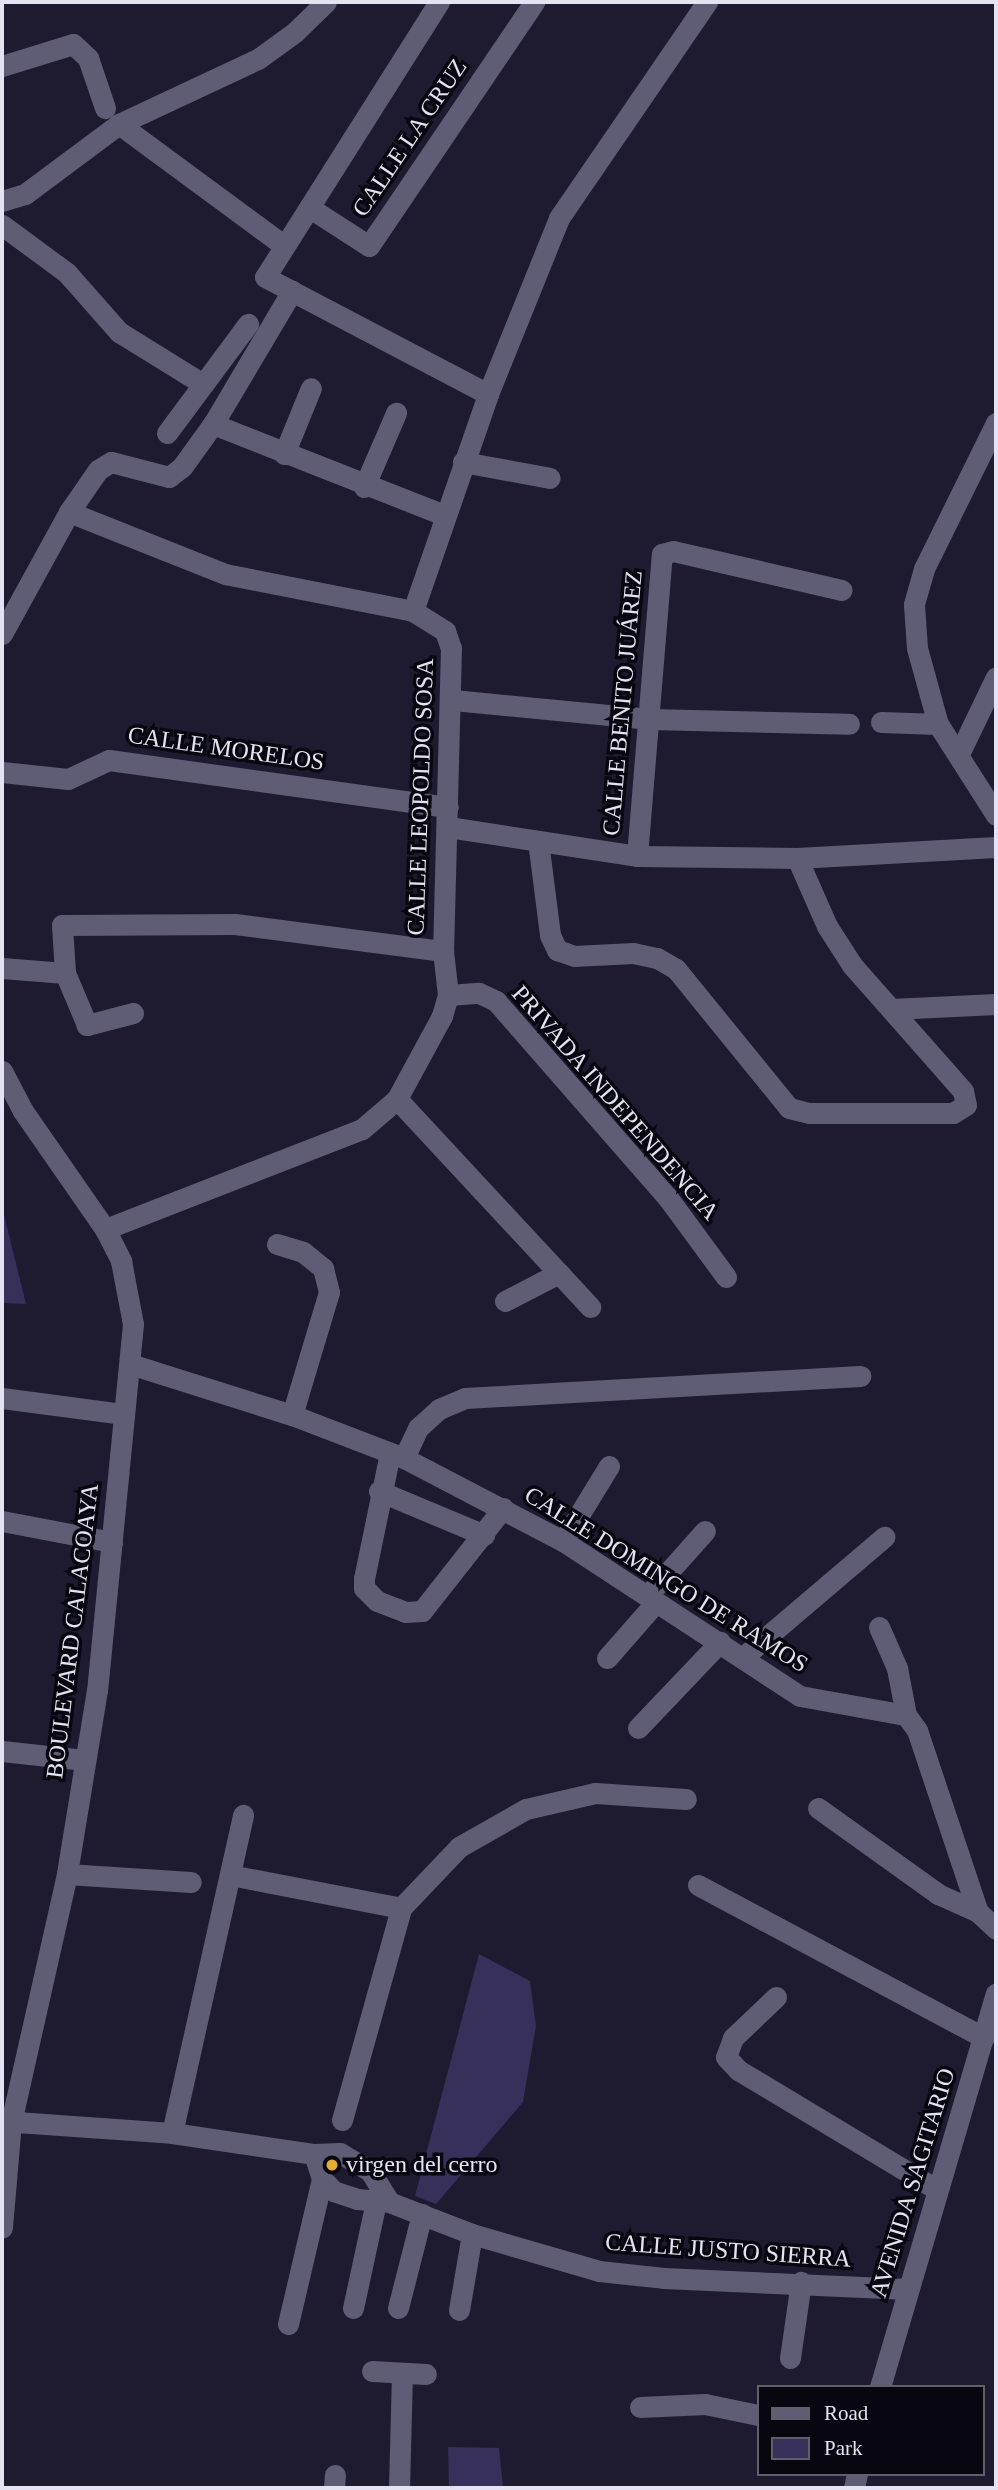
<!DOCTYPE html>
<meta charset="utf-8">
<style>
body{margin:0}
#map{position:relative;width:998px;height:2490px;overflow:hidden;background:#1e1b31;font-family:"Times New Roman",serif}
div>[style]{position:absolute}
.green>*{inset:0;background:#36305a}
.minor>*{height:21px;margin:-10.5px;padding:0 10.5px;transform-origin:10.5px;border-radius:10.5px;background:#5f5d76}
.dots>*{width:19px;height:19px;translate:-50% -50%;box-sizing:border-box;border:4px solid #080710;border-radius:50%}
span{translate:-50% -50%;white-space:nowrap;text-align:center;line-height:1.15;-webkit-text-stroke:7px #080710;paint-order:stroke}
.street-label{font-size:24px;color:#e3e3f2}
.poi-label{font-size:24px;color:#e3e3f2}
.left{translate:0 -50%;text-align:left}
.frame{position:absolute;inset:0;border:4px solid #e3e3f2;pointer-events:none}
.legend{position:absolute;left:757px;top:2385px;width:228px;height:91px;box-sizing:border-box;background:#080710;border:2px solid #605f6a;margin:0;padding:9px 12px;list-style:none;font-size:21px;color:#e3e3f2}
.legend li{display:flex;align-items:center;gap:14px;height:35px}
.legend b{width:35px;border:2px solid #605f6a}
</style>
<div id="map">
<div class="green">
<i style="clip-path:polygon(2px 1207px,26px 1304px,2px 1303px)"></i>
<i style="clip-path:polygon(479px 1954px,530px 1981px,536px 2026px,523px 2102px,436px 2204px,415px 2196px)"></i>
<i style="clip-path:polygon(448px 2447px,499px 2448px,503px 2488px,449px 2488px)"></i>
</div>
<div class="minor">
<i style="left:439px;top:2px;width:325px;rotate:122.3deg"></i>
<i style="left:265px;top:277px;width:252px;rotate:27.7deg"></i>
<i style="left:2px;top:66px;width:74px;rotate:-17.2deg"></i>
<i style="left:73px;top:44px;width:21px;rotate:43deg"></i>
<i style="left:88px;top:58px;width:53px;rotate:71.2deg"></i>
<i style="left:119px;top:124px;width:204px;rotate:36.4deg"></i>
<i style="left:2px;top:201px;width:24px;rotate:-17deg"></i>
<i style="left:25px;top:194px;width:117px;rotate:-36.7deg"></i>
<i style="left:119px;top:124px;width:153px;rotate:-25.1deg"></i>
<i style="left:258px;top:59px;width:46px;rotate:-36.1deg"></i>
<i style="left:295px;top:32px;width:43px;rotate:-44.1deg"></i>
<i style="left:310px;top:208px;width:70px;rotate:32.8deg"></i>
<i style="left:369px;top:246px;width:295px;rotate:-55.9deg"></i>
<i style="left:2px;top:225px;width:81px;rotate:36.4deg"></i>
<i style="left:67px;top:273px;width:79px;rotate:48.6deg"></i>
<i style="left:119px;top:332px;width:99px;rotate:31.8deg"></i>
<i style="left:996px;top:423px;width:163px;rotate:116.3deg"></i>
<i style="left:924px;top:569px;width:37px;rotate:106deg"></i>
<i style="left:914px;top:605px;width:43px;rotate:86deg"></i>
<i style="left:917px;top:648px;width:79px;rotate:74.6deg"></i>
<i style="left:938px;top:724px;width:108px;rotate:57.5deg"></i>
<i style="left:213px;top:424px;width:248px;rotate:21.5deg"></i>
<i style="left:167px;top:433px;width:136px;rotate:-53.4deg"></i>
<i style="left:284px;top:454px;width:71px;rotate:-67.8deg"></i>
<i style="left:463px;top:462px;width:88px;rotate:10.4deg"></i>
<i style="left:364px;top:487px;width:81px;rotate:-66.6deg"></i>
<i style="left:69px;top:512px;width:168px;rotate:21.7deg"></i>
<i style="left:225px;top:574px;width:192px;rotate:11.1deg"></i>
<i style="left:413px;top:611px;width:38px;rotate:32deg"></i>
<i style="left:445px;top:631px;width:18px;rotate:71deg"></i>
<i style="left:451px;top:648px;width:303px;rotate:91.5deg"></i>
<i style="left:443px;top:951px;width:44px;rotate:83.5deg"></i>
<i style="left:448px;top:995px;width:22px;rotate:106deg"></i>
<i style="left:442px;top:1016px;width:94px;rotate:118.5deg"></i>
<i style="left:397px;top:1099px;width:46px;rotate:139.4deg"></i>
<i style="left:362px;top:1129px;width:276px;rotate:158.7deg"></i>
<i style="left:413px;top:611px;width:230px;rotate:-70.9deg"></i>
<i style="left:488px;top:394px;width:190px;rotate:-68deg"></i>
<i style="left:559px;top:218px;width:262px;rotate:-55.6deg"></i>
<i style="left:2px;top:634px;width:139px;rotate:-61.2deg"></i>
<i style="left:69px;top:512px;width:51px;rotate:-55.4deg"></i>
<i style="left:98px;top:470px;width:15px;rotate:-32deg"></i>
<i style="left:111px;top:462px;width:60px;rotate:14.5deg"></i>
<i style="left:169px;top:477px;width:16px;rotate:-38deg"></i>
<i style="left:182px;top:467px;width:53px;rotate:-54.2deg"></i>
<i style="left:213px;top:424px;width:155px;rotate:-59.3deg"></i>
<i style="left:453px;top:700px;width:198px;rotate:5.5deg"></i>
<i style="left:650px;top:719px;width:199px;rotate:1.4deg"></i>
<i style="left:881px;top:722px;width:57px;rotate:2deg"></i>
<i style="left:959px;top:754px;width:85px;rotate:-64.3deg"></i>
<i style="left:2px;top:772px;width:66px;rotate:6.1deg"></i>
<i style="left:68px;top:779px;width:45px;rotate:-24.9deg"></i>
<i style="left:109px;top:760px;width:342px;rotate:7.9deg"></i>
<i style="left:448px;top:827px;width:191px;rotate:8.7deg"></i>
<i style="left:637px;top:856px;width:160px;rotate:0.7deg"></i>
<i style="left:797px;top:858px;width:199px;rotate:-3.2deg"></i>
<i style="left:538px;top:841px;width:95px;rotate:82.7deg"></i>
<i style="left:550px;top:935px;width:17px;rotate:65deg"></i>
<i style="left:557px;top:950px;width:18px;rotate:19deg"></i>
<i style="left:574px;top:956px;width:59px;rotate:-2.9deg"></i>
<i style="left:633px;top:953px;width:25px;rotate:12deg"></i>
<i style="left:657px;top:958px;width:22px;rotate:30deg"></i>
<i style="left:676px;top:969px;width:179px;rotate:50.9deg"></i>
<i style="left:789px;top:1108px;width:21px;rotate:14deg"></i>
<i style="left:809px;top:1113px;width:144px"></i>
<i style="left:953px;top:1113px;width:15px;rotate:-32deg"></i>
<i style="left:966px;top:1105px;width:14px;rotate:-102deg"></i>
<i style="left:963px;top:1091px;width:168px;rotate:-131.4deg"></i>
<i style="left:852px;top:965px;width:46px;rotate:-122.7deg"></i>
<i style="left:827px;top:926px;width:74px;rotate:-113.8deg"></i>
<i style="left:637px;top:856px;width:303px;rotate:-85.3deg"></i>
<i style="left:662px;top:554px;width:11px;rotate:-15deg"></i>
<i style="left:673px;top:551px;width:173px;rotate:13deg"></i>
<i style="left:2px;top:968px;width:63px;rotate:4.5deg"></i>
<i style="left:448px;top:995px;width:31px;rotate:-4deg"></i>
<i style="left:479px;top:993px;width:19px;rotate:25deg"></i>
<i style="left:496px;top:1001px;width:262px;rotate:48.9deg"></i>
<i style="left:668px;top:1198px;width:98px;rotate:53.7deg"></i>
<i style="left:891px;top:1009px;width:105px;rotate:-2.7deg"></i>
<i style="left:133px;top:1013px;width:48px;rotate:165.4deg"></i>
<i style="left:87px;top:1025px;width:56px;rotate:-112.9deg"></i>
<i style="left:65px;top:973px;width:48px;rotate:-93.6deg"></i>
<i style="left:62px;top:925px;width:173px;rotate:-0.3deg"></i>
<i style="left:235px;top:924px;width:210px;rotate:7.4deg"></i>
<i style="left:2px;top:1071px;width:45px;rotate:62.3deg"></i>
<i style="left:23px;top:1111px;width:144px;rotate:55.2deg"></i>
<i style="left:105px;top:1229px;width:36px;rotate:63deg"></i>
<i style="left:121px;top:1261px;width:64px;rotate:79.2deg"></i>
<i style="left:133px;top:1324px;width:368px;rotate:95.6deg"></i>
<i style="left:97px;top:1690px;width:186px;rotate:99.3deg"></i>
<i style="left:67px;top:1874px;width:254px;rotate:102.7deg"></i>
<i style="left:11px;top:2122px;width:106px;rotate:94.9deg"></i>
<i style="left:397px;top:1099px;width:284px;rotate:47.1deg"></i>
<i style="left:277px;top:1244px;width:27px;rotate:17deg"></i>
<i style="left:303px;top:1252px;width:26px;rotate:39deg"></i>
<i style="left:323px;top:1268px;width:25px;rotate:76deg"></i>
<i style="left:329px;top:1292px;width:128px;rotate:106.7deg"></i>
<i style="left:505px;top:1301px;width:61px;rotate:-27.4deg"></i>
<i style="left:130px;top:1364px;width:170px;rotate:17.5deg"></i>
<i style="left:292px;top:1415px;width:120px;rotate:21deg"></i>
<i style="left:404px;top:1458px;width:179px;rotate:27.6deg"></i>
<i style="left:563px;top:1541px;width:283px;rotate:33.2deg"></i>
<i style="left:800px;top:1696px;width:108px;rotate:10.2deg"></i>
<i style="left:2px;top:1398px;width:123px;rotate:7.5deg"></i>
<i style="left:390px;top:1453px;width:128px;rotate:101.7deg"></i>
<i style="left:364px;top:1578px;width:10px;rotate:90deg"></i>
<i style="left:364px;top:1588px;width:18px;rotate:45deg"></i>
<i style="left:377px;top:1601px;width:30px;rotate:21deg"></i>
<i style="left:405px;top:1612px;width:17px;rotate:-3deg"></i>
<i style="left:422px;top:1611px;width:131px;rotate:-51.8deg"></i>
<i style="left:404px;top:1458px;width:33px;rotate:-65deg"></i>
<i style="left:418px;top:1428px;width:28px;rotate:-42deg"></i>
<i style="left:439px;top:1409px;width:28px;rotate:-23deg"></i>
<i style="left:465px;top:1398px;width:396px;rotate:-3.2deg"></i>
<i style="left:379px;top:1491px;width:114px;rotate:22.7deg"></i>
<i style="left:2px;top:1521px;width:112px;rotate:10.8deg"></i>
<i style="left:563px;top:1541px;width:88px;rotate:-58.5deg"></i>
<i style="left:647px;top:1596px;width:87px;rotate:-48.3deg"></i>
<i style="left:879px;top:1627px;width:45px;rotate:66.3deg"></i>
<i style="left:897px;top:1668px;width:48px;rotate:79.2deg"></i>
<i style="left:906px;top:1715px;width:19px;rotate:54deg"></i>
<i style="left:917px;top:1730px;width:192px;rotate:71.5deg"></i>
<i style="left:607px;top:1658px;width:74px;rotate:-48.8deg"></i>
<i style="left:742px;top:1658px;width:187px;rotate:-40.4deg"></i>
<i style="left:638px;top:1728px;width:119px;rotate:-46.4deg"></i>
<i style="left:2px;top:1751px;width:83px;rotate:6.2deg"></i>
<i style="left:818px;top:1808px;width:148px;rotate:35.6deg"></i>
<i style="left:938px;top:1894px;width:44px;rotate:24.2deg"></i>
<i style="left:978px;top:1912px;width:25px;rotate:43deg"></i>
<i style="left:67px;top:1874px;width:124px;rotate:3.7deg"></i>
<i style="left:230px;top:1875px;width:174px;rotate:10.9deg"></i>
<i style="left:698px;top:1885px;width:324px;rotate:28.1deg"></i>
<i style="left:776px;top:1997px;width:59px;rotate:136.4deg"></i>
<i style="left:733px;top:2038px;width:20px;rotate:110deg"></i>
<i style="left:726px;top:2057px;width:18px;rotate:47deg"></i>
<i style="left:738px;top:2070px;width:231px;rotate:31deg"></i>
<i style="left:342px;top:2120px;width:220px;rotate:-74.4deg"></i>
<i style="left:401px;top:1908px;width:84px;rotate:-46.4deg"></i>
<i style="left:459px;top:1847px;width:77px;rotate:-29.6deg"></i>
<i style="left:526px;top:1809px;width:71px;rotate:-13.1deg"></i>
<i style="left:595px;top:1793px;width:91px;rotate:3.8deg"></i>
<i style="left:2px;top:2121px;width:170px;rotate:4deg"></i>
<i style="left:172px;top:2133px;width:144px;rotate:8.4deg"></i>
<i style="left:314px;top:2154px;width:26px;rotate:-2deg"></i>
<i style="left:340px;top:2153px;width:35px;rotate:31deg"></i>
<i style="left:370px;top:2171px;width:36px;rotate:58deg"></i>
<i style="left:172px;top:2133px;width:326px;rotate:-77.4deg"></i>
<i style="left:314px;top:2154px;width:26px;rotate:72deg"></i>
<i style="left:322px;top:2179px;width:16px;rotate:47deg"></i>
<i style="left:333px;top:2191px;width:25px;rotate:18deg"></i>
<i style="left:357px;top:2199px;width:32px;rotate:5deg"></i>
<i style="left:389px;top:2202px;width:89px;rotate:21.1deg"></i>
<i style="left:472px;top:2234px;width:132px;rotate:16.2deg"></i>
<i style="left:599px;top:2271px;width:65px;rotate:6.1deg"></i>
<i style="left:664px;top:2278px;width:244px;rotate:2.6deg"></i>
<i style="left:353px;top:2308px;width:108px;rotate:-77.8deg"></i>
<i style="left:398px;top:2308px;width:97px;rotate:-75.7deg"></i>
<i style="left:459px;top:2310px;width:77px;rotate:-80.3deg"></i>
<i style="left:288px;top:2324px;width:149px;rotate:-76.8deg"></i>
<i style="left:790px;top:2358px;width:77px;rotate:-81.8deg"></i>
<i style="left:372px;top:2371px;width:54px;rotate:3.2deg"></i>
<i style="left:880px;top:2387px;width:410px;rotate:-73.6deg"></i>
<i style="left:640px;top:2407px;width:65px;rotate:-2.6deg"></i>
<i style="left:705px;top:2404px;width:54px;rotate:11.7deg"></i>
<i style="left:334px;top:2488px;width:13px;rotate:-86deg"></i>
<i style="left:399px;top:2488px;width:115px;rotate:-88.5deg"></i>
<i style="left:854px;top:2488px;width:14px;rotate:-78deg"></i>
</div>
<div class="dots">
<i style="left:332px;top:2165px;background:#e5ad35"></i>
</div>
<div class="street-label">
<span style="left:410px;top:138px;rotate:-56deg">CALLE LA CRUZ</span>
<span style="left:623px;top:703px;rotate:-85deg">CALLE BENITO JUÁREZ</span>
<span style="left:226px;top:749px;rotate:8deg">CALLE MORELOS</span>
<span style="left:421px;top:797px;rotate:-88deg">CALLE LEOPOLDO SOSA</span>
<span style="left:615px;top:1103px;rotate:49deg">PRIVADA INDEPENDENCIA</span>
<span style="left:666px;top:1580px;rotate:32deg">CALLE DOMINGO DE RAMOS</span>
<span style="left:73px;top:1631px;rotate:-83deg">BOULEVARD CALACOAYA</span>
<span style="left:913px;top:2183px;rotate:-73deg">AVENIDA SAGITARIO</span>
<span style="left:728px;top:2251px;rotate:4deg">CALLE JUSTO SIERRA</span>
</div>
<div class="poi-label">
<span class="left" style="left:346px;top:2165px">virgen del cerro</span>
</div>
<div class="frame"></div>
<ul class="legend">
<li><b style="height:9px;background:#5f5d76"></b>Road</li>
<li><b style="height:19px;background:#36305a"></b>Park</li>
</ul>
</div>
